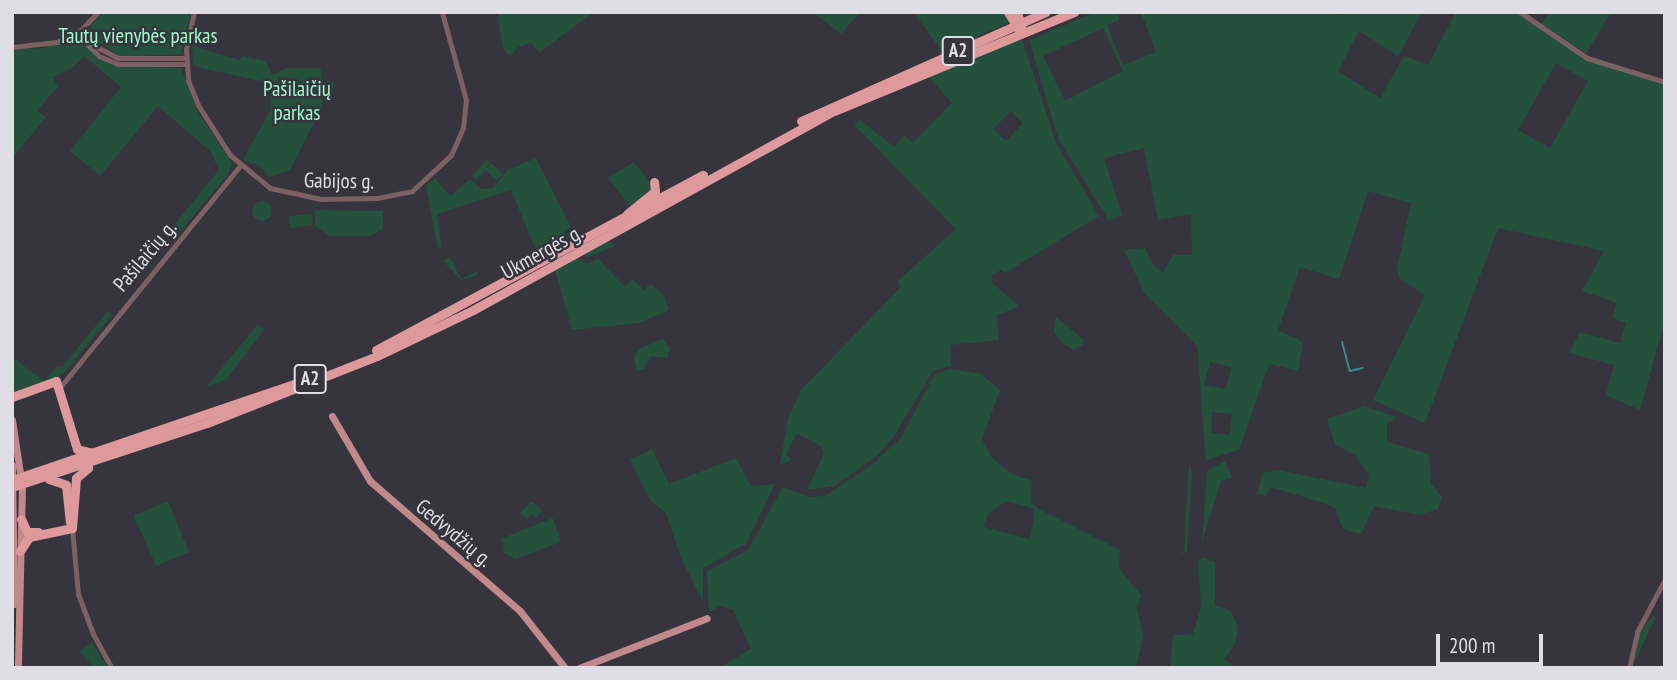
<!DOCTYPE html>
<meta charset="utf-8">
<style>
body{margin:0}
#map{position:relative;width:1677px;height:680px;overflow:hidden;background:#36353e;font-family:"PT Sans Narrow",sans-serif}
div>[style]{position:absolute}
.green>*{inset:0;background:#24513c}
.round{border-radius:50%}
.stream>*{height:2px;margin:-1px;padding:0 1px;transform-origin:1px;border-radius:1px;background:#358d8f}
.minor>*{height:5px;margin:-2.5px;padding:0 2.5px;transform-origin:2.5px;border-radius:2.5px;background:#7d6162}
.major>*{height:7px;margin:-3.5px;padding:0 3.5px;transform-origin:3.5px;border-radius:3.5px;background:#c2898c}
.highway>*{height:9px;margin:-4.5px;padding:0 4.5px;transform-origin:4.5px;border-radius:4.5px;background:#dd999c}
span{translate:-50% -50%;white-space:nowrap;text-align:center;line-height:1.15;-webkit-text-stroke:5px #36353e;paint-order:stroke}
.shield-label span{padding:2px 5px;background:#36353e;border:2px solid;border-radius:5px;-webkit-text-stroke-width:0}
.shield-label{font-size:19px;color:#dfdee4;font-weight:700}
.park-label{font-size:21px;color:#9cfaca}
.street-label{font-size:21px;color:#dfdee4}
.frame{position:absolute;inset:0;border:14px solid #dfdee4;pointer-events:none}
.scale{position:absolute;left:1436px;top:634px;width:107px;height:32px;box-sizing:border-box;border:4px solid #dfdee4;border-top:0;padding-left:9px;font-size:21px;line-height:24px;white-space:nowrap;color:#dfdee4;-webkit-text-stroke:5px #36353e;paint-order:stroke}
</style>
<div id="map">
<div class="green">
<i style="clip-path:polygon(100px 12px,191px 12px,181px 54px,120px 57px,87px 33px)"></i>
<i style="clip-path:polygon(497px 12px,594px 12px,539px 53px,532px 43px,518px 47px,510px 56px,503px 49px)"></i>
<i style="clip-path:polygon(813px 12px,860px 12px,841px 34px)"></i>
<i style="clip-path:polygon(913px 12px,1005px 12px,1009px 23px,942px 51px)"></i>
<i style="clip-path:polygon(evenodd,1096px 12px,1119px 12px,1119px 20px,1107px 25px,1123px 65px,1156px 52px,1141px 12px,1322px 12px,1342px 16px,1351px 12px,1422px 12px,1398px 56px,1359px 31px,1338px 71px,1380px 98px,1404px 56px,1428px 65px,1456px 12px,1517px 12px,1585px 59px,1665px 84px,1665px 320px,1640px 410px,1606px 395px,1614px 365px,1569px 353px,1580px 332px,1620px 343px,1626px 323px,1612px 318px,1617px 303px,1582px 291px,1604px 251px,1498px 228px,1425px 423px,1373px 400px,1425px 295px,1400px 279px,1397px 269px,1411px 203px,1368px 191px,1339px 279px,1300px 267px,1278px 330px,1303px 342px,1298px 371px,1269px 364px,1239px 450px,1206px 460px,1197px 346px,1145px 294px,1124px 250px,1145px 248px,1153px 265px,1163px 273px,1173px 255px,1192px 255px,1191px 214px,1158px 220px,1144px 148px,1104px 158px,1122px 215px,1109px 221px,1058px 138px,1029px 40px,1096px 12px,1103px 28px,1123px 71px,1065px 101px,1043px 56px,1103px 28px,1096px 12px,1556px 63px,1588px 81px,1550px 148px,1518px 130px,1556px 63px,1096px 12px,1210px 362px,1231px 367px,1226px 389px,1204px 385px,1210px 362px,1096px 12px,1212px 412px,1232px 414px,1229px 435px,1211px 433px,1212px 412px)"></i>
<i style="clip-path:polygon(1550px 12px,1611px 12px,1586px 54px,1541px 23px)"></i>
<i style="clip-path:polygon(73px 37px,116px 66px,181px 68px,196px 109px,232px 163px,228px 175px,173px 240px,166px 235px,219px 170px,211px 152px,158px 106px,100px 176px,70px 151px,121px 87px,84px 56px,71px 69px,52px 77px,58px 86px,37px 111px,46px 117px,12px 158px,12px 50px,44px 48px)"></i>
<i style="clip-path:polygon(evenodd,1016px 38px,1023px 42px,1056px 143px,1099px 216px,1005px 273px,1001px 270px,992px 275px,992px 283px,1019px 306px,996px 316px,999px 340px,950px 345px,951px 365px,932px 372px,895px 435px,878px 455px,834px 486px,807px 490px,824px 453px,821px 446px,797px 433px,786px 454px,791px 460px,780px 465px,788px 418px,801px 390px,900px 288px,898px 281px,956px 229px,854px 125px,860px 120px,894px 147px,904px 135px,913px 143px,952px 103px,927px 75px,1016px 38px,1011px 111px,1023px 123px,1006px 141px,993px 129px,1011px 111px)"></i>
<i style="clip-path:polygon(192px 46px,240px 60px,242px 56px,266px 61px,272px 75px,286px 68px,317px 68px,321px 70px,323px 89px,327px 80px,335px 83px,331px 94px,323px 92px,322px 107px,290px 170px,270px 177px,258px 165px,243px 160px,271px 109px,270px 83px,193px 66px)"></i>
<i style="clip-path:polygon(536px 158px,571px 227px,564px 232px,570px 242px,540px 260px,511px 190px,437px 214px,442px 249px,438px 248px,426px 186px,435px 178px,450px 196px,470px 179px,481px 189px,493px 188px,508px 170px)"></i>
<i style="clip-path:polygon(487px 160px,490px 162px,484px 170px,491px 163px,503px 174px,497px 181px,485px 170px,477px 180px,472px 176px)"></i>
<i style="clip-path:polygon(634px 162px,653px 187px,631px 207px,608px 178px)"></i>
<i class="round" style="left:252px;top:201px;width:20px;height:20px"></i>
<i style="clip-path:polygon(315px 210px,383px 211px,383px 229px,370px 236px,330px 236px,315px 226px)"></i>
<i style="clip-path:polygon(311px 214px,313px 225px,290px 228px,289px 216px)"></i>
<i style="clip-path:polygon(609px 240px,615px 246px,586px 258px,585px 252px)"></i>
<i style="clip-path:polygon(450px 257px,461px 279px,478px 271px,478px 275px,461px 280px,443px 261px)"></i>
<i style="clip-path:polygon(576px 257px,587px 264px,598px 259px,625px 287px,632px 279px,644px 290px,651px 284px,664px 296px,669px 310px,639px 323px,572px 330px,555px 270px)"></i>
<i style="clip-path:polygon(108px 311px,112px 315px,63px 374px,54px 379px,12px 392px,12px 357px,44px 381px,57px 366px,62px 367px)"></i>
<i style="clip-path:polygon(1056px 317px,1084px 340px,1083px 345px,1073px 350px,1062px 343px,1054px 332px)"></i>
<i style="clip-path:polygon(258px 324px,264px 330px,226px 380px,207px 386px)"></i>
<i style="clip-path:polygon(663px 339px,670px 349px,667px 358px,650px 356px,644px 369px,637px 371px,634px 356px,639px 349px)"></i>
<i style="clip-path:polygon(evenodd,950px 369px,981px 374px,1000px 390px,982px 439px,991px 457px,1012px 474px,1032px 481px,1031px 502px,1037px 508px,1120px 550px,1119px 568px,1141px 595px,1137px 608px,1143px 636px,1136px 668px,707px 668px,719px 668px,751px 649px,733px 610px,720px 606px,709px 612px,707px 571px,748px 550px,783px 487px,810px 497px,825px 496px,868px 468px,900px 439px,935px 374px,950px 369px,1006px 501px,1035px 509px,1030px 539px,983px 527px,988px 514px,1006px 501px)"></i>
<i style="clip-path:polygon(1364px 406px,1397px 417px,1387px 424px,1387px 442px,1429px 454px,1431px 484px,1442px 497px,1438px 509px,1419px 515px,1374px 506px,1361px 534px,1343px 529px,1335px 508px,1321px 502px,1270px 487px,1266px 496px,1258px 493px,1262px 473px,1278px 470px,1366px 488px,1369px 475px,1356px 456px,1335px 444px,1327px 419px)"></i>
<i style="clip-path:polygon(652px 449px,669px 484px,736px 458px,751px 486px,775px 484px,746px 544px,703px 568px,703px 602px,681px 558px,666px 513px,650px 500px,630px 460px)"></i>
<i style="clip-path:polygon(1225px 461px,1232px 477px,1221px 481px,1202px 542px,1207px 471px)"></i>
<i style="clip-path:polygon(1189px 463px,1192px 471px,1187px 552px,1180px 554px,1184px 551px)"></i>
<i style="clip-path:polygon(168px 501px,189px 552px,156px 566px,134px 516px)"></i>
<i style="clip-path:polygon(531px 501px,542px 510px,536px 518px,531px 514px,527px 519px,520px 513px)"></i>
<i style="clip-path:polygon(553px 518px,561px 542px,515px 559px,504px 553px,503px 541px,498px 540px)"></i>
<i style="clip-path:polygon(1202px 557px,1215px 562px,1215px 605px,1231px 611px,1238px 628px,1235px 644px,1224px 659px,1237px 668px,1170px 668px,1173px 635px,1193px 634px,1201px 607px,1198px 562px)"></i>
<i style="clip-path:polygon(1653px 615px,1655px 618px,1634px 664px,1640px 633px)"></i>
<i style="clip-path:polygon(92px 642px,101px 657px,108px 668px,93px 668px,80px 651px)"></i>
</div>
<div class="stream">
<i style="left:1342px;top:342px;width:30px;rotate:75deg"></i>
<i style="left:1350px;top:371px;width:13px;rotate:-13deg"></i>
</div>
<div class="minor">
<i style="left:194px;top:12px;width:38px;rotate:102deg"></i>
<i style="left:186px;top:49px;width:31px;rotate:86deg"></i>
<i style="left:188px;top:80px;width:27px;rotate:68deg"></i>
<i style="left:198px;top:105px;width:59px;rotate:57.4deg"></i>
<i style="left:230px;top:155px;width:52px;rotate:39.5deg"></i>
<i style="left:270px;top:188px;width:52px;rotate:12.2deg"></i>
<i style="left:321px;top:199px;width:56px;rotate:-1deg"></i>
<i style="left:377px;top:198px;width:36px;rotate:-11deg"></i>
<i style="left:412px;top:191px;width:53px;rotate:-42.7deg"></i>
<i style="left:451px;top:155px;width:30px;rotate:-66deg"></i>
<i style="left:463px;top:128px;width:28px;rotate:-84deg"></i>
<i style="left:466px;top:100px;width:91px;rotate:-105.3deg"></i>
<i style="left:1520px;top:12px;width:81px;rotate:34.5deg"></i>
<i style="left:1587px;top:58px;width:82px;rotate:17.1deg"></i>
<i style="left:81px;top:30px;width:23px;rotate:47deg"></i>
<i style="left:97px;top:47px;width:24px;rotate:28deg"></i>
<i style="left:118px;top:58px;width:68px"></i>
<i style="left:76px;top:33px;width:33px;rotate:45deg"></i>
<i style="left:99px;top:56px;width:21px;rotate:23deg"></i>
<i style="left:118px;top:64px;width:68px"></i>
<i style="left:12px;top:47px;width:45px;rotate:-6.3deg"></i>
<i style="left:57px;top:42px;width:27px;rotate:-27deg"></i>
<i style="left:81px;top:30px;width:25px;rotate:-47deg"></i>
<i style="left:61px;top:386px;width:282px;rotate:-50.9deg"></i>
<i style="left:72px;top:528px;width:66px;rotate:84.8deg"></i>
<i style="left:78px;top:594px;width:43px;rotate:69.4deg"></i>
<i style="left:93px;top:634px;width:39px;rotate:61deg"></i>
<i style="left:1629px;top:668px;width:37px;rotate:-77deg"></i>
<i style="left:1637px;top:632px;width:60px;rotate:-62.2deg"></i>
</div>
<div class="major">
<i style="left:332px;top:416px;width:75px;rotate:59.7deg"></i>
<i style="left:370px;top:481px;width:198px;rotate:40.9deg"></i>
<i style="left:520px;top:611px;width:73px;rotate:51.7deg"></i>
<i style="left:12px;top:420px;width:67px;rotate:81.4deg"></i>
<i style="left:22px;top:486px;width:182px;rotate:91.3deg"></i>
<i style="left:12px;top:465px;width:139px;rotate:89.2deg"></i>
<i style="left:579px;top:668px;width:137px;rotate:-21.3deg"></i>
</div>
<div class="highway">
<i style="left:1008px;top:12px;width:22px;rotate:58deg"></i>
<i style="left:1017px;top:12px;width:19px;rotate:74deg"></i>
<i style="left:801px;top:121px;width:268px;rotate:-24deg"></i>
<i style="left:627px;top:214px;width:36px;rotate:-39deg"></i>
<i style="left:655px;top:191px;width:9px;rotate:-96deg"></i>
<i style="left:376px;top:350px;width:371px;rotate:-28.2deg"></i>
<i style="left:12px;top:397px;width:47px;rotate:-20deg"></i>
<i style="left:56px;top:381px;width:71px;rotate:72.8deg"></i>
<i style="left:77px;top:449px;width:16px;rotate:14deg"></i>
<i style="left:49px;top:479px;width:18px;rotate:19deg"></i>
<i style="left:66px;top:485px;width:37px;rotate:84deg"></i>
<i style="left:12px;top:480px;width:311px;rotate:-18.8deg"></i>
<i style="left:12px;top:487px;width:205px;rotate:-18.2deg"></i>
<i style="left:207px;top:423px;width:183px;rotate:-21.5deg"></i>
<i style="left:377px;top:356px;width:106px;rotate:-25.6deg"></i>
<i style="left:473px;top:310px;width:412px;rotate:-28.9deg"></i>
<i style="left:834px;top:111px;width:260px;rotate:-22.4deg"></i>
<i style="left:21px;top:519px;width:14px;rotate:65deg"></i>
<i style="left:27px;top:532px;width:11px"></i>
<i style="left:20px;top:551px;width:17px;rotate:-57deg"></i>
<i style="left:29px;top:537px;width:44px;rotate:-11.8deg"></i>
<i style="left:72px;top:528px;width:50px;rotate:-85.4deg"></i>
<i style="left:76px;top:478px;width:16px;rotate:-40deg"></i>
</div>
<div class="shield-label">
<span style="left:958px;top:51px">A2</span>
<span style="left:310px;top:379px">A2</span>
</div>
<div class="park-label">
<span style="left:138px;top:36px">Tautų vienybės parkas</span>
<span style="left:297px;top:101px">Pašilaičių<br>parkas</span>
</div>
<div class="street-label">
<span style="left:339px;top:181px;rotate:1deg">Gabijos g.</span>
<span style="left:542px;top:252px;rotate:-29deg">Ukmergės g.</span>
<span style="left:145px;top:256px;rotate:-50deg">Pašilaičių g.</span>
<span style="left:454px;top:533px;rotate:40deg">Gedvydžių g.</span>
</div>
<div class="frame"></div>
<div class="scale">200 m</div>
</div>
